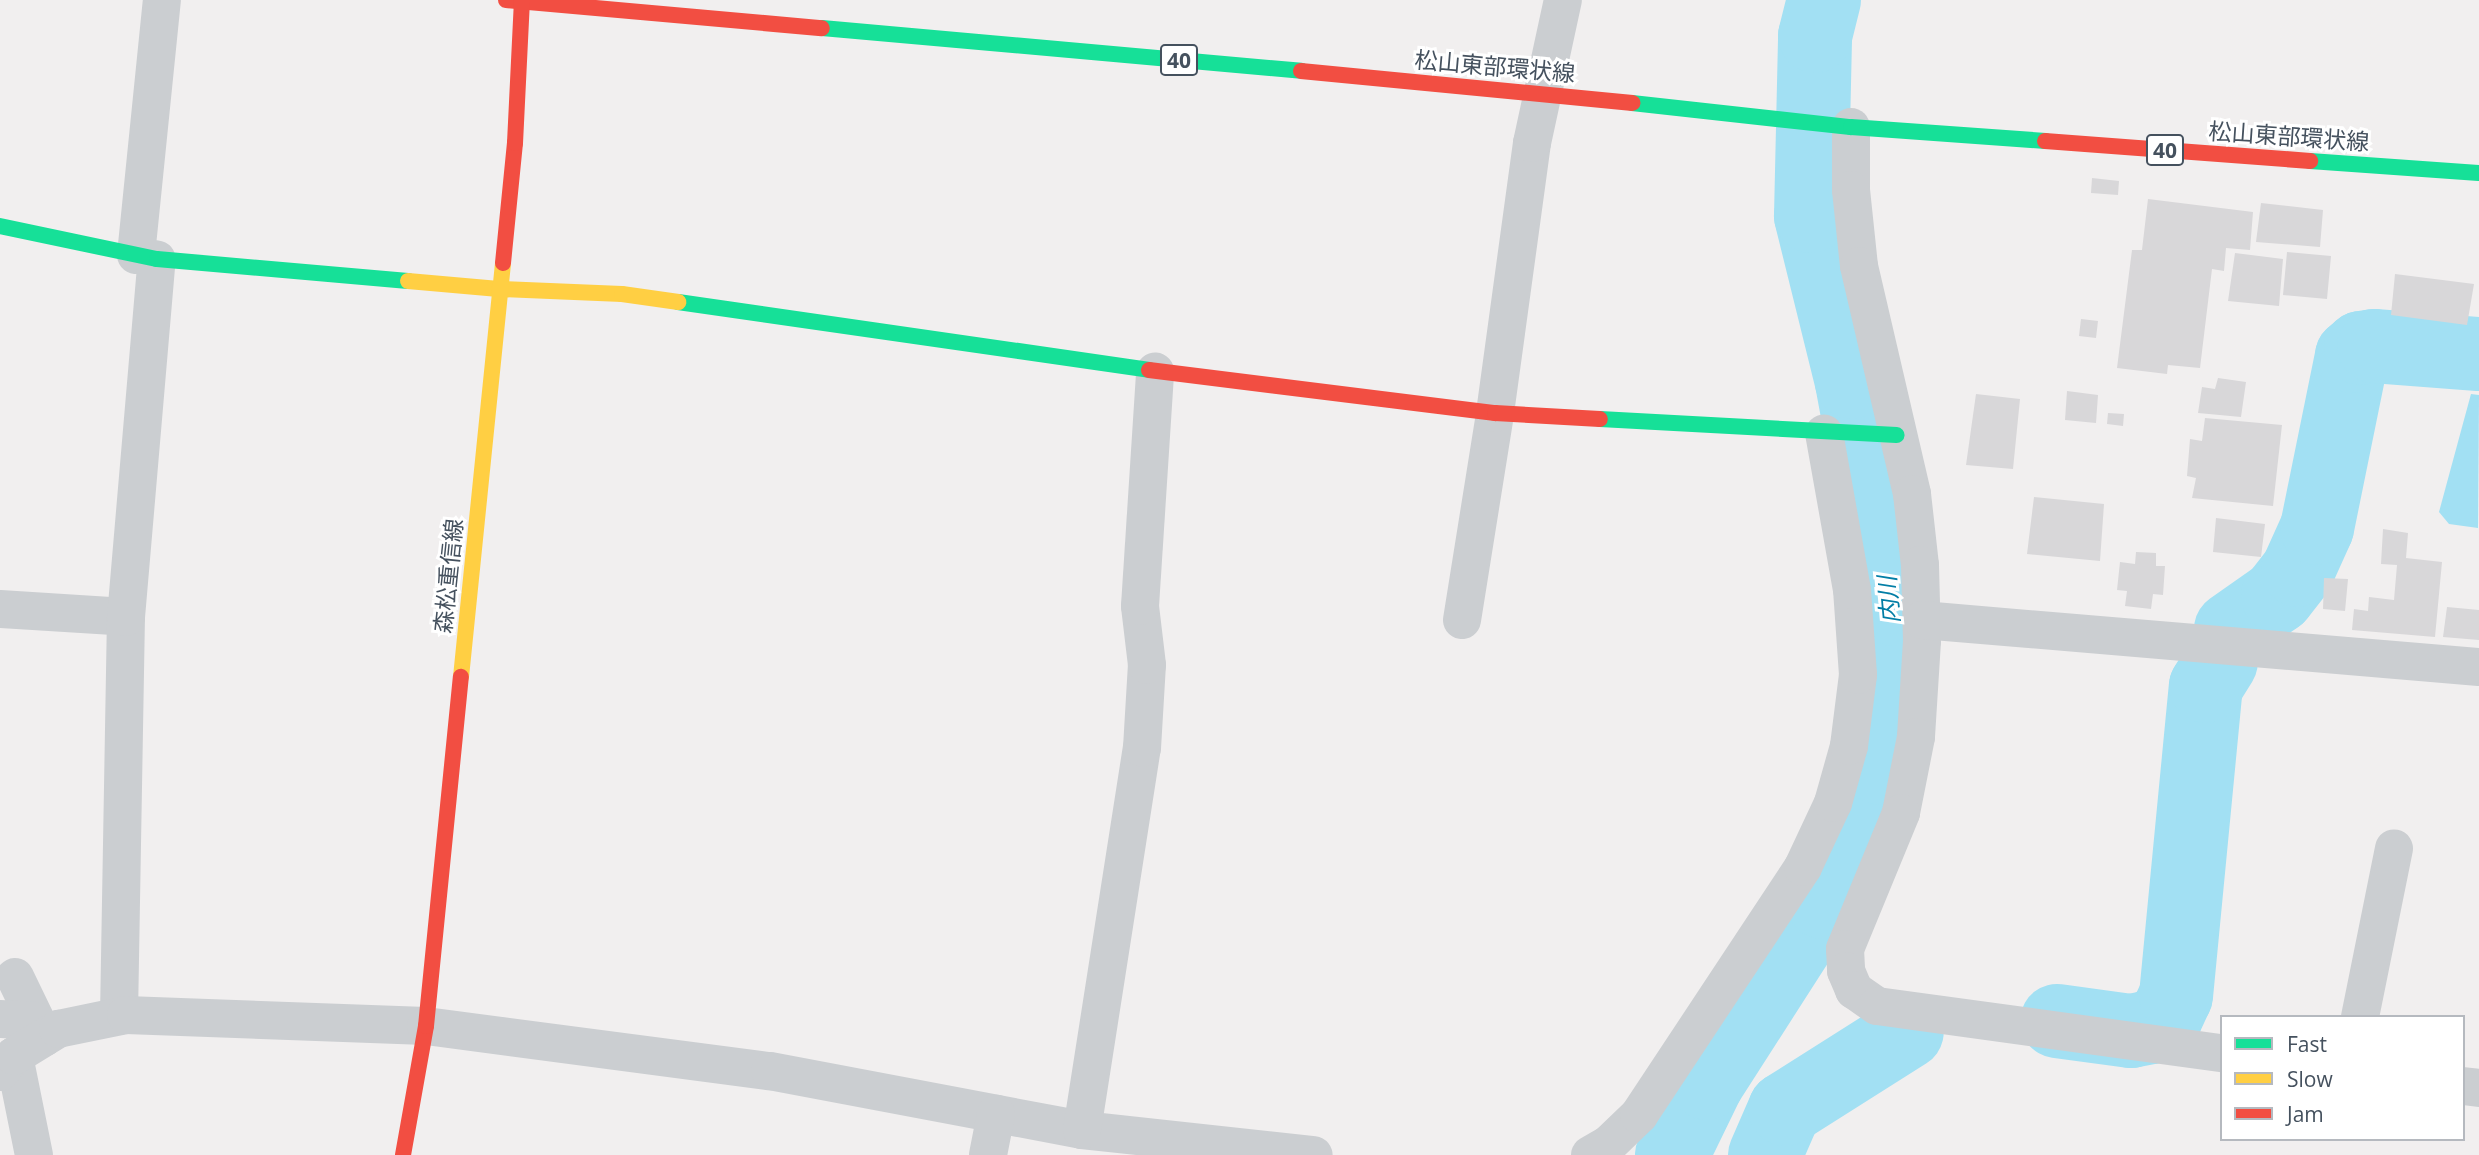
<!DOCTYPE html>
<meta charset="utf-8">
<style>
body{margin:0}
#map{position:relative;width:2479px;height:1155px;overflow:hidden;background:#f1efef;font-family:"Open Sans","Noto Sans JP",sans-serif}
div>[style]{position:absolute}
.water>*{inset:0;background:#a2e0f3}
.river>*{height:74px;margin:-37px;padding:0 37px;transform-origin:37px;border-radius:37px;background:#a2e0f3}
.building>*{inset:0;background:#d8d7d9}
.street>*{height:38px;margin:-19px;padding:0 19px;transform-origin:19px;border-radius:19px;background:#cbced1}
.fast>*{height:16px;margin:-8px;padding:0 8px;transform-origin:8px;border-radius:8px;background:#16e098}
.slow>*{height:16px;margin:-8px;padding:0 8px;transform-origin:8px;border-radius:8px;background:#ffcf43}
.jam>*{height:16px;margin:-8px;padding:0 8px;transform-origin:8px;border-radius:8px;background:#f24e42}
span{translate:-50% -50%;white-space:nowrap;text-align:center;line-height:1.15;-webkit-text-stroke:6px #fff;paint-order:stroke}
.shield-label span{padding:2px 5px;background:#fff;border:2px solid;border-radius:5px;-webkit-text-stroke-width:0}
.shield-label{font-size:21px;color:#45515e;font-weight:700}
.street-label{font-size:23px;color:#45515e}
.water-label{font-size:24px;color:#027ea6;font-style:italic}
.legend{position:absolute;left:2220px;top:1015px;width:245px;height:126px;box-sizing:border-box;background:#fff;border:2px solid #b5b9bf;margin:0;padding:9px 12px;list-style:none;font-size:21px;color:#45515e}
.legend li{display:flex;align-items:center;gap:14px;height:35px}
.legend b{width:35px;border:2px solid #b5b9bf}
</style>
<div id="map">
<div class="water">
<i style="clip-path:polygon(2471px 394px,2479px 395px,2478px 528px,2449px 524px,2439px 512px)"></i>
</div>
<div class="river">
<i style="left:2231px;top:629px;width:57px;rotate:-35.1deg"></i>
<i style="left:2278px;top:596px;width:33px;rotate:-52deg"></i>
<i style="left:2298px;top:570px;width:46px;rotate:-65.7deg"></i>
<i style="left:2317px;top:528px;width:176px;rotate:-78.5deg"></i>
<i style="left:2352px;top:356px;width:12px;rotate:-42deg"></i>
<i style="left:2361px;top:348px;width:13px;rotate:-9deg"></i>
<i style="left:2374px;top:346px;width:105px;rotate:4.4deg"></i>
<i style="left:2057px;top:1021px;width:75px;rotate:7.7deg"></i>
<i style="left:2131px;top:1031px;width:20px;rotate:-11deg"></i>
<i style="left:2151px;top:1027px;width:18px;rotate:-34deg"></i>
<i style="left:2166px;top:1017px;width:23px;rotate:-65deg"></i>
<i style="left:2176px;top:996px;width:311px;rotate:-84.5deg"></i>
<i style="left:2206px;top:686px;width:28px;rotate:-58deg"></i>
<i style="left:1672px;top:1155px;width:80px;rotate:-64.1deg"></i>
<i style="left:1707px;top:1083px;width:215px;rotate:-57.3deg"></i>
<i style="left:1823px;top:902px;width:146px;rotate:-67deg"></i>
<i style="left:1880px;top:768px;width:160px;rotate:-85deg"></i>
<i style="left:1894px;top:609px;width:231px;rotate:-100.5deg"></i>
<i style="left:1852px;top:382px;width:171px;rotate:-103.9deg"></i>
<i style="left:1811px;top:216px;width:180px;rotate:-88.7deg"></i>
<i style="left:1815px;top:36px;width:37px;rotate:-76deg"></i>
<i style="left:1765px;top:1155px;width:50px;rotate:-66.5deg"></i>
<i style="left:1785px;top:1109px;width:144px;rotate:-32.3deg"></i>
</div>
<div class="building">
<i style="clip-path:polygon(2092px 178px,2119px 181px,2118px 195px,2091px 193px)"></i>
<i style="clip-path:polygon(2148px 199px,2253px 212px,2250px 250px,2226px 248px,2224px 271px,2212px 269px,2200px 368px,2168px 365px,2167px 374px,2117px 368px,2132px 250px,2142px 250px)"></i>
<i style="clip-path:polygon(2261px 203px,2323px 210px,2320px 247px,2256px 242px)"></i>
<i style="clip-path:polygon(2287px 252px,2331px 256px,2327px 299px,2283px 295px)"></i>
<i style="clip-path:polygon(2235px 253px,2283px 259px,2279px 306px,2228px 301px)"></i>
<i style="clip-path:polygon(2395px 274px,2474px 284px,2467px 325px,2391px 315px)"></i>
<i style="clip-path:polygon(2081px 319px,2098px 321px,2096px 338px,2079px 336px)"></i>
<i style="clip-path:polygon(2218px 378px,2246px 382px,2241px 417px,2198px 413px,2202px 387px,2215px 389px)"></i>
<i style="clip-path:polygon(2067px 391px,2098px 395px,2096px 423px,2065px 420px)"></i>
<i style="clip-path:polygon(1976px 394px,2020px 399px,2013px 469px,1966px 465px)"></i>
<i style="clip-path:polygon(2108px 413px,2124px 414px,2123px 426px,2107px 424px)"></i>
<i style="clip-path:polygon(2205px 418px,2282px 425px,2273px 506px,2192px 498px,2196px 478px,2187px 476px,2190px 439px,2202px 441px)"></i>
<i style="clip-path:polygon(2034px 497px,2104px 504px,2100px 561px,2027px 554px)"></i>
<i style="clip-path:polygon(2216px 518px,2265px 524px,2261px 557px,2213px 552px)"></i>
<i style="clip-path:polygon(2383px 529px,2408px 533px,2406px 558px,2442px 562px,2435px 637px,2352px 630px,2354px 609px,2368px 611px,2369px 597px,2394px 600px,2397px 565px,2381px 564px)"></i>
<i style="clip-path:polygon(2136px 552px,2156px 553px,2156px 566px,2165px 566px,2163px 595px,2153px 594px,2151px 609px,2125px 606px,2127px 591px,2117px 590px,2120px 562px,2135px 564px)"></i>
<i style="clip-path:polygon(2324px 578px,2348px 579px,2345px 611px,2323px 609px)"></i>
<i style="clip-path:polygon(2447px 607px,2479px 610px,2479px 640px,2443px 637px)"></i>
</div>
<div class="street">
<i style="left:1851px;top:127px;width:63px;rotate:90deg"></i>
<i style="left:1851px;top:190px;width:76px;rotate:84deg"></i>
<i style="left:1859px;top:266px;width:234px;rotate:76.9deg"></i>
<i style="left:1912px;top:494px;width:71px;rotate:83.6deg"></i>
<i style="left:1920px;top:565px;width:76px;rotate:88.5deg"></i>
<i style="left:1922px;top:641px;width:96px;rotate:93.6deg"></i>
<i style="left:1916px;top:737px;width:77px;rotate:101.2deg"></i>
<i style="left:1901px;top:813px;width:147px;rotate:112.4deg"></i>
<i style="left:1845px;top:949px;width:22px;rotate:87deg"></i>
<i style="left:1846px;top:971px;width:21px;rotate:67deg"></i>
<i style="left:1854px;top:990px;width:28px;rotate:35deg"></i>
<i style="left:1877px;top:1006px;width:348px;rotate:7.8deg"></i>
<i style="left:136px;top:255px;width:256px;rotate:-84.2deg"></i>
<i style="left:0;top:609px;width:126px;rotate:3.6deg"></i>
<i style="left:1462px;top:620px;width:210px;rotate:-80.9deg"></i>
<i style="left:1495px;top:413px;width:273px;rotate:-82.2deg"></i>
<i style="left:1532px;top:143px;width:146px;rotate:-77.8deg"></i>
<i style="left:1922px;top:620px;width:559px;rotate:4.82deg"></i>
<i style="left:15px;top:977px;width:67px;rotate:64.2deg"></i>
<i style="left:119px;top:1016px;width:399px;rotate:-89deg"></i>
<i style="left:126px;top:617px;width:359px;rotate:-85.1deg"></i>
<i style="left:2360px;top:1017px;width:172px;rotate:-78.6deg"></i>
<i style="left:0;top:1019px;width:36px;rotate:3deg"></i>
<i style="left:14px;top:1056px;width:101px;rotate:78.6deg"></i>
<i style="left:0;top:1072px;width:21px;rotate:-49deg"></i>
<i style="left:14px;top:1056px;width:52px;rotate:-31.5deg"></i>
<i style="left:58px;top:1029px;width:69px;rotate:-11.6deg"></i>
<i style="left:126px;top:1015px;width:300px;rotate:2.1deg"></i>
<i style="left:426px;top:1026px;width:347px;rotate:7.5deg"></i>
<i style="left:770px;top:1071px;width:318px;rotate:10.7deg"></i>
<i style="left:1082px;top:1130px;width:233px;rotate:6.2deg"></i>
<i style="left:2463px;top:1086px;width:16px;rotate:7deg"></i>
<i style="left:1082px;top:1130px;width:387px;rotate:-81.1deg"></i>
<i style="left:1142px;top:748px;width:83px;rotate:-86.6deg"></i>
<i style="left:1147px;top:665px;width:59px;rotate:-96.8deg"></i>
<i style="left:1140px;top:606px;width:235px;rotate:-86.3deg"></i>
<i style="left:988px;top:1155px;width:42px;rotate:-79deg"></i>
<i style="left:1590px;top:1155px;width:22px;rotate:-30deg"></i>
<i style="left:1609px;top:1144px;width:42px;rotate:-44deg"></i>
<i style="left:1639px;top:1115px;width:297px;rotate:-56.5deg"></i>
<i style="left:1803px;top:867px;width:71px;rotate:-64.9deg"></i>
<i style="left:1833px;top:803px;width:59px;rotate:-74.3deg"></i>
<i style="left:1849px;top:746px;width:72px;rotate:-82.8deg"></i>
<i style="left:1858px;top:675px;width:85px;rotate:-94deg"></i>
<i style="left:1852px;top:590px;width:159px;rotate:-100.1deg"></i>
</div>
<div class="fast">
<i style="left:822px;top:28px;width:481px;rotate:5.1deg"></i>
<i style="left:1632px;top:103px;width:220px;rotate:6.3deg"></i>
<i style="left:1851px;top:127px;width:195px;rotate:4.1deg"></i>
<i style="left:2310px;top:161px;width:169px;rotate:4.1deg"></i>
<i style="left:0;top:226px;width:160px;rotate:11.9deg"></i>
<i style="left:157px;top:259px;width:252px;rotate:5deg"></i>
<i style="left:678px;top:302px;width:476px;rotate:8.2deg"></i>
<i style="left:1600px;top:419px;width:297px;rotate:3.1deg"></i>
</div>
<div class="slow">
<i style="left:408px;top:281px;width:91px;rotate:5deg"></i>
<i style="left:499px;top:289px;width:123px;rotate:2.3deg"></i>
<i style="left:622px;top:294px;width:57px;rotate:8.1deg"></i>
<i style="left:461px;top:677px;width:416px;rotate:-84.2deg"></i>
</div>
<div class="jam">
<i style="left:506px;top:0;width:317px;rotate:5.1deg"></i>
<i style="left:1301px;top:71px;width:333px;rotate:5.5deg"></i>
<i style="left:2045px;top:141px;width:266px;rotate:4.3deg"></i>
<i style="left:503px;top:263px;width:121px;rotate:-84.3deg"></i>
<i style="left:515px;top:143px;width:143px;rotate:-87.2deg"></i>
<i style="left:1149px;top:370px;width:349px;rotate:7.1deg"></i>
<i style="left:1495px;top:413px;width:105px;rotate:3.3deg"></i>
<i style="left:403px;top:1155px;width:131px;rotate:-79.9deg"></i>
<i style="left:426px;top:1026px;width:351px;rotate:-84.3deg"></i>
</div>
<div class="shield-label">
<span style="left:1179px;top:60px">40</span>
<span style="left:2165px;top:150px">40</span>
</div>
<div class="street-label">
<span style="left:1495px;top:66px;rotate:5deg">松山東部環状線</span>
<span style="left:2289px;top:136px;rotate:4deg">松山東部環状線</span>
<span style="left:448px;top:576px;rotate:-84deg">森松重信線</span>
</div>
<div class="water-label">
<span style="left:1888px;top:600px;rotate:-95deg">内川</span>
</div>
<ul class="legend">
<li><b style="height:9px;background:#16e098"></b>Fast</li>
<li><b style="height:9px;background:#ffcf43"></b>Slow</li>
<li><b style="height:9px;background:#f24e42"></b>Jam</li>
</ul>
</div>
